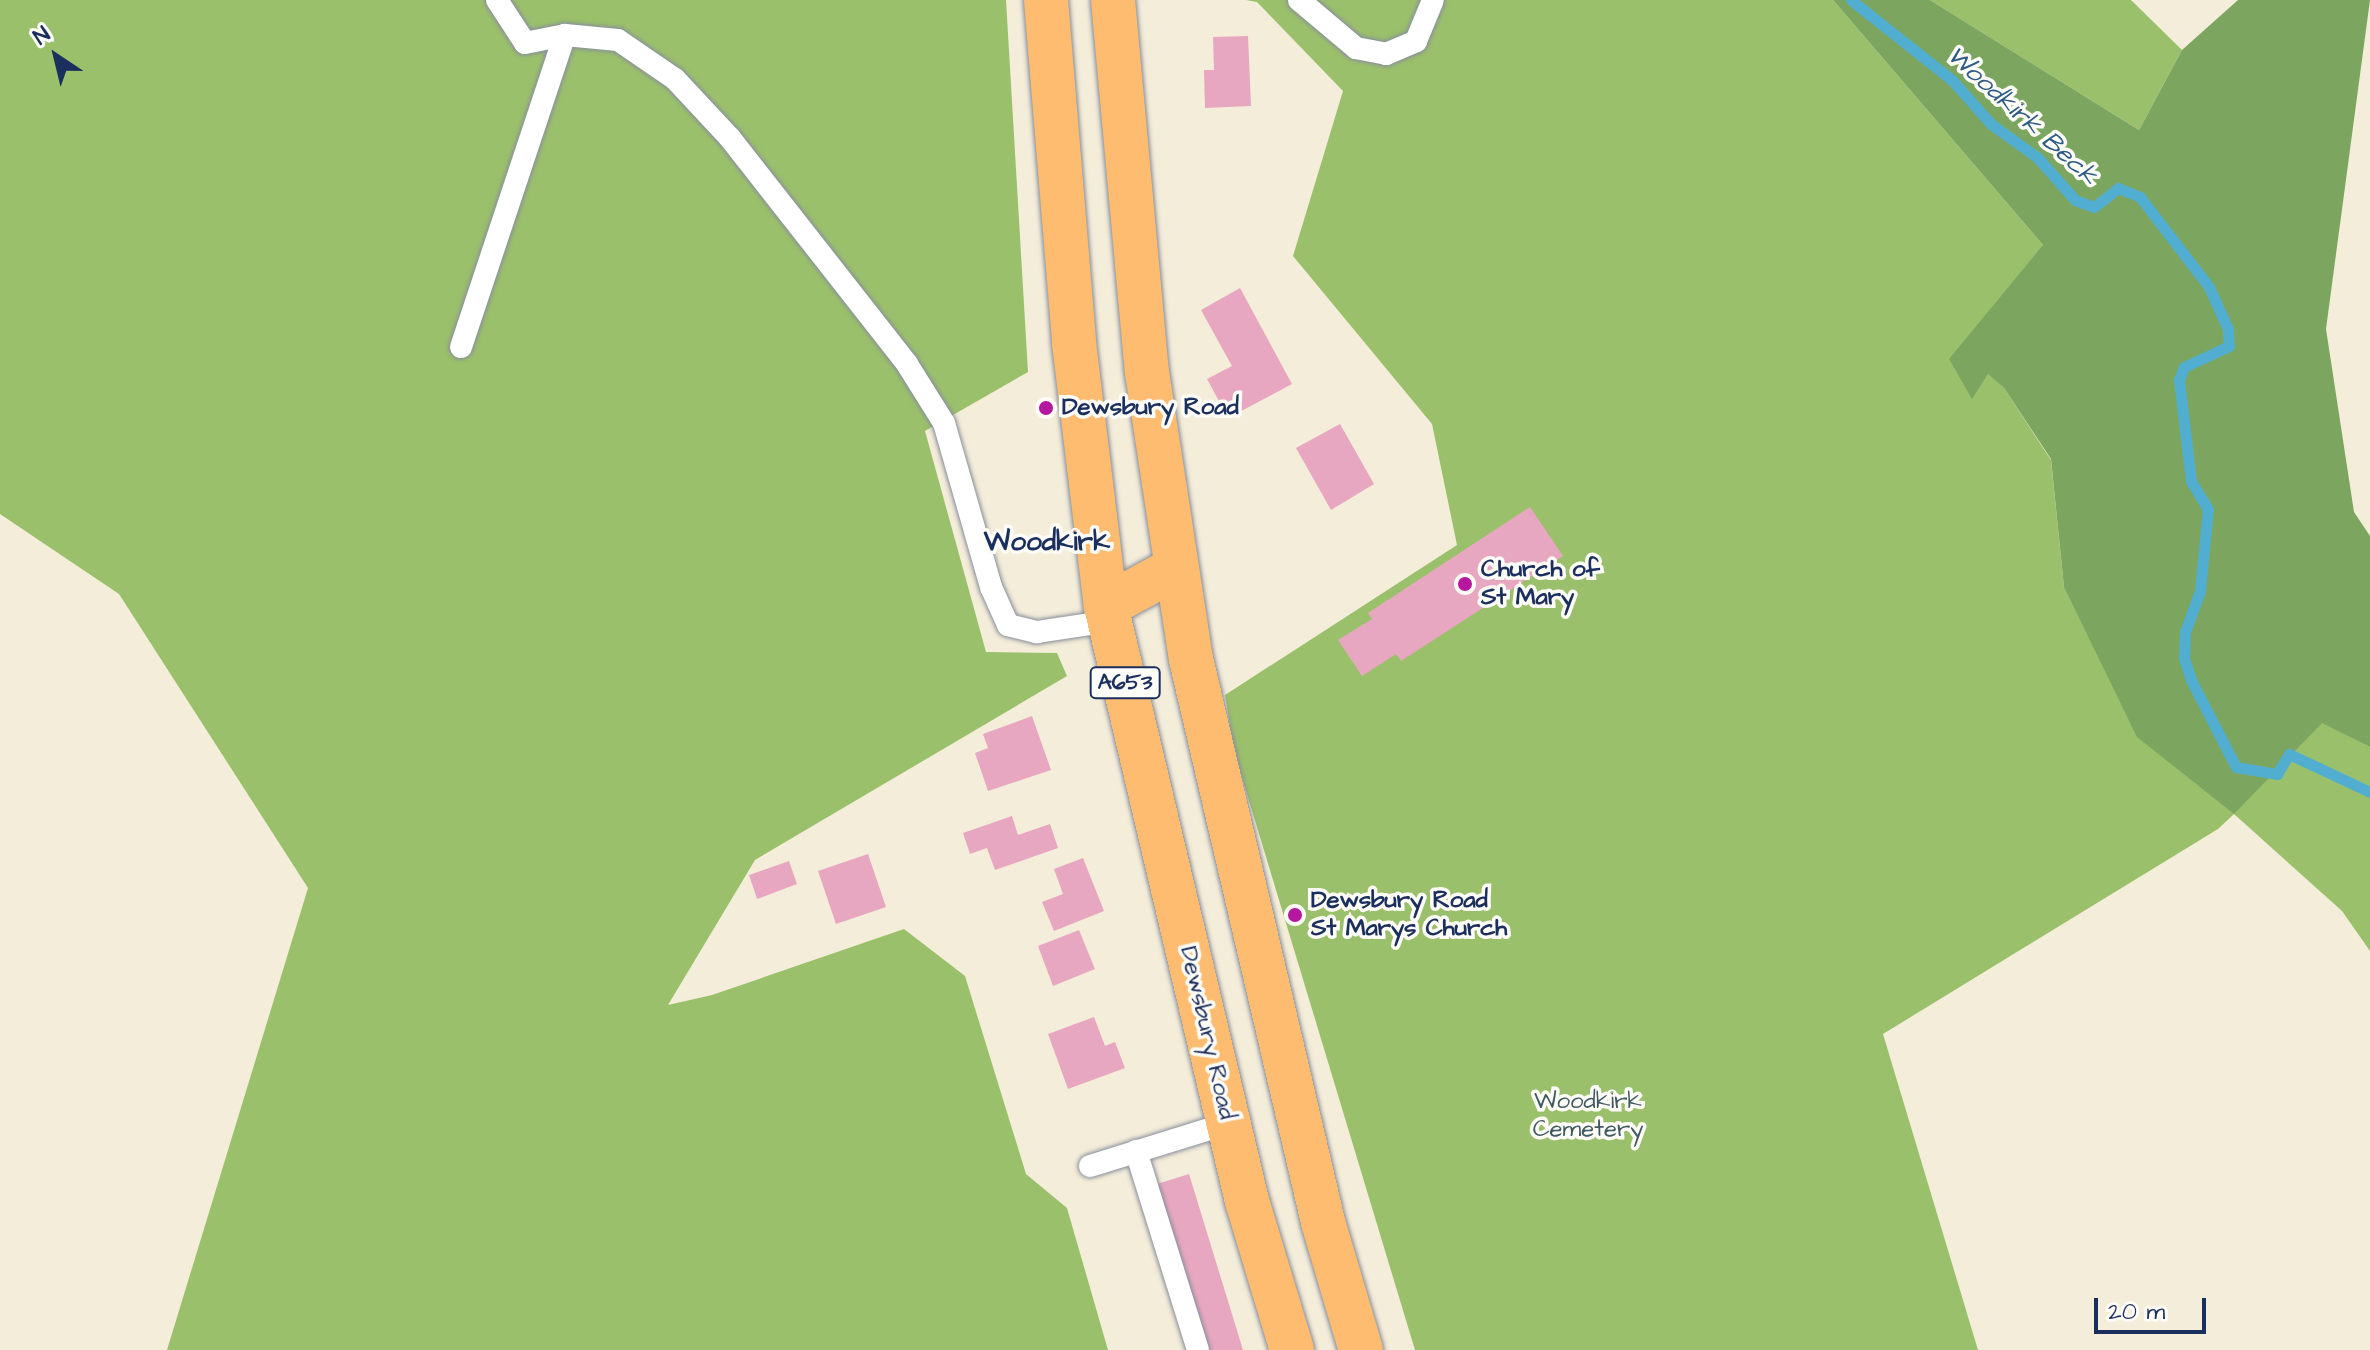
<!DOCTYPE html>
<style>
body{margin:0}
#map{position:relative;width:2370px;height:1350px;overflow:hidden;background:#f4edd9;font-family:"Architects Daughter",sans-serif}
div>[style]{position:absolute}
.green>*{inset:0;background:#9bc06b}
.forest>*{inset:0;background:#7ca65f}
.stream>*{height:11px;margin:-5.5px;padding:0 5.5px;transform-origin:5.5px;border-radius:5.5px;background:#51aed0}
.building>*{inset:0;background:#e8a7c0}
.roads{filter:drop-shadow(0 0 2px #888e9c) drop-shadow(0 0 2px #888e9c)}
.lane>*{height:22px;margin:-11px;padding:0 11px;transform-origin:11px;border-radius:11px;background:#fff}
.primary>*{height:44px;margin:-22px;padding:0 22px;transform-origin:22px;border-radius:22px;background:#fdbc70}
.dots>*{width:22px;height:22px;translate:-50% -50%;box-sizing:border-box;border:4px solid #fdfcf7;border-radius:50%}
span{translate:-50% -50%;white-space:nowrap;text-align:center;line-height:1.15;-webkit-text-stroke:7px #fdfcf7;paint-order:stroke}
.shield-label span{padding:2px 6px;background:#fdfcf7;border:2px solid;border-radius:6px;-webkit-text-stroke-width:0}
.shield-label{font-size:22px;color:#1b2f5e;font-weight:700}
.poi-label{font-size:24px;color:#1b2f5e;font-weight:700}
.left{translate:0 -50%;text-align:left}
.street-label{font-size:24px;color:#1b2f5e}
.park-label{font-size:24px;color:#415a62}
.water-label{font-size:26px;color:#2e5b86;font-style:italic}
.quarter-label{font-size:28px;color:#1b2f5e;font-weight:700}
.north{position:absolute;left:16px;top:16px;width:80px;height:80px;-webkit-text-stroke:6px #fdfcf7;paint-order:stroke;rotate:325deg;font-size:22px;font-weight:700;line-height:32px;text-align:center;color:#1b2f5e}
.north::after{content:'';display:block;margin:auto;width:28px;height:36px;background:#1b2f5e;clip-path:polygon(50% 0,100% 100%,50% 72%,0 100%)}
.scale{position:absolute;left:2094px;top:1298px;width:112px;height:36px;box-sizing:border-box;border:4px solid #1b2f5e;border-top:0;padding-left:10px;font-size:24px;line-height:28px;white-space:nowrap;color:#1b2f5e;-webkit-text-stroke:6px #fdfcf7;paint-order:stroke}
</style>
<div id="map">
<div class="green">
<i style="clip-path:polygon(0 0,1006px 0,1028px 372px,925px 431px,986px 652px,1057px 653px,1067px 676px,755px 860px,668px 1005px,712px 995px,904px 929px,965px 976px,1026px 1174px,1067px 1208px,1108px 1350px,167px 1350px,308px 888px,119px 594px,0 514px)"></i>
<i style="clip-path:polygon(1246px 0,1833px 0,2043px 245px,1972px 398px,1988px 373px,2004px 388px,2051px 460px,2064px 587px,2370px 747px,2370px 951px,2342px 911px,2234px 814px,2218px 829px,1883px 1034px,1978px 1350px,1415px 1350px,1234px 751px,1225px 695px,1457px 545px,1432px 424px,1293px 256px,1343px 91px,1257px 2px)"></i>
<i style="clip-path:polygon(1930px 0,2131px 0,2182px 50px,2139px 130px)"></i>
</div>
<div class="forest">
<i style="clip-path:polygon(1833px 0,1930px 0,2139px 130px,2182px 50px,2238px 0,2370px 0,2326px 329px,2354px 512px,2370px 536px,2370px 747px,2322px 723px,2234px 814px,2137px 737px,2064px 587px,2051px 459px,2004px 388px,1988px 374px,1972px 399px,1949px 359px,2043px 245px)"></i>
</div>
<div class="stream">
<i style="left:1851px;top:0;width:129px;rotate:38.4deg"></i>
<i style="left:1952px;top:80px;width:59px;rotate:48.4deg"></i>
<i style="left:1991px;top:124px;width:58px;rotate:35.9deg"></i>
<i style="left:2038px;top:158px;width:56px;rotate:48.6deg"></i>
<i style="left:2075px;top:200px;width:20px;rotate:20deg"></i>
<i style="left:2094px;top:207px;width:31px;rotate:-38deg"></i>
<i style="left:2118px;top:188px;width:24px;rotate:22deg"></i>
<i style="left:2140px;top:197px;width:113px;rotate:52.5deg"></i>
<i style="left:2209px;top:287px;width:46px;rotate:65.7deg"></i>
<i style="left:2228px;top:329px;width:17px;rotate:87deg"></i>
<i style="left:2229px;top:346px;width:50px;rotate:155deg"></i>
<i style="left:2184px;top:367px;width:14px;rotate:111deg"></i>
<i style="left:2179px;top:380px;width:102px;rotate:83.2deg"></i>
<i style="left:2191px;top:481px;width:33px;rotate:59deg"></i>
<i style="left:2208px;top:509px;width:82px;rotate:95.6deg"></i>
<i style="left:2200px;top:591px;width:44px;rotate:110.1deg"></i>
<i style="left:2185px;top:632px;width:26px;rotate:92deg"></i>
<i style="left:2184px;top:658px;width:23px;rotate:72deg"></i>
<i style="left:2191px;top:680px;width:98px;rotate:62.7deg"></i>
<i style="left:2236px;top:767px;width:42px;rotate:9.7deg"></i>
<i style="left:2277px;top:774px;width:23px;rotate:-59deg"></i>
<i style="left:2289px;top:754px;width:89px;rotate:25.1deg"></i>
</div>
<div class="building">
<i style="clip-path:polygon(1248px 36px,1251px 106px,1205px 108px,1204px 70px,1214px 70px,1213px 37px)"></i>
<i style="clip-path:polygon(1240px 288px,1292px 384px,1228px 418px,1207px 379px,1232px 366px,1201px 310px)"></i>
<i style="clip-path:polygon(1340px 424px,1374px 484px,1331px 510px,1296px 448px)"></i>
<i style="clip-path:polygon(1530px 507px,1563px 556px,1401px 661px,1396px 654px,1362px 676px,1338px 640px,1372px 619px,1368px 613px)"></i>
<i style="clip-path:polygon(1032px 716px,1051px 770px,988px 791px,975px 753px,988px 748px,983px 734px)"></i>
<i style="clip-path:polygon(1012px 816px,1018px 835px,1050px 824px,1058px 848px,995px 870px,987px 848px,970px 854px,963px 833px)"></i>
<i style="clip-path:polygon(868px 854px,886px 907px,836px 924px,818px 871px)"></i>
<i style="clip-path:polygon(1083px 858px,1104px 911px,1054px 931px,1042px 902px,1063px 894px,1054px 869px)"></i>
<i style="clip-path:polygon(789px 861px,797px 884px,757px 899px,749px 875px)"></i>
<i style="clip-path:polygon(1079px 930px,1095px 969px,1053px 986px,1038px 946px)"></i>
<i style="clip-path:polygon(1094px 1017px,1105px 1046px,1115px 1042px,1125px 1068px,1068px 1089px,1048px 1034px)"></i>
<i style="clip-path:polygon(1189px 1174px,1243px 1350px,1208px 1350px,1157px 1184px)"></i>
</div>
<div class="roads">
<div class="lane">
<i style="left:497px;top:0;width:51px;rotate:56.9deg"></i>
<i style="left:525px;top:43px;width:41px;rotate:-11.3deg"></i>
<i style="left:1299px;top:0;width:75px;rotate:40.1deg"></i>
<i style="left:1356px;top:48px;width:31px;rotate:11deg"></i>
<i style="left:1386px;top:54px;width:33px;rotate:-23deg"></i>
<i style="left:1416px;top:41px;width:44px;rotate:-67.5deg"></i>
<i style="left:461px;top:347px;width:329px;rotate:-71.6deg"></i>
<i style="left:565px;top:35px;width:53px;rotate:5.4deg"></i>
<i style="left:618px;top:40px;width:69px;rotate:34.4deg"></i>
<i style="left:675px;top:79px;width:81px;rotate:47deg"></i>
<i style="left:730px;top:138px;width:287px;rotate:51.9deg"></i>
<i style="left:907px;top:364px;width:70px;rotate:57.9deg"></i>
<i style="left:944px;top:423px;width:171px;rotate:74deg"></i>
<i style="left:991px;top:587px;width:42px;rotate:65.9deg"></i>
<i style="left:1008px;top:625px;width:30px;rotate:14deg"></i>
<i style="left:1037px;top:632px;width:74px;rotate:-8.6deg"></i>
<i style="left:1136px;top:1151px;width:208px;rotate:72.7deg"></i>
<i style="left:1090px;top:1166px;width:145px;rotate:-17.2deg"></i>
</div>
<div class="primary">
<i style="left:1046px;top:0;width:344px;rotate:85.3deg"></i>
<i style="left:1074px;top:343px;width:265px;rotate:83.1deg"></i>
<i style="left:1106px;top:606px;width:611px;rotate:76.67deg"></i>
<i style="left:1247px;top:1201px;width:156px;rotate:73.2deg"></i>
<i style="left:1113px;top:0;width:374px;rotate:84.8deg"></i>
<i style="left:1147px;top:372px;width:290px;rotate:81.3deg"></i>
<i style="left:1191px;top:659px;width:578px;rotate:76.8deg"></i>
<i style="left:1323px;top:1222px;width:134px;rotate:73.5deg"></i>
<i style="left:1106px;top:606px;width:80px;rotate:-28.5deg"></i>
</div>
</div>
<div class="dots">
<i style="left:1046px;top:408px;background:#b5179e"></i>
<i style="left:1465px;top:584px;background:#b5179e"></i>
<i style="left:1295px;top:915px;background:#b5179e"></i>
</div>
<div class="shield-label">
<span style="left:1125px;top:683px">A653</span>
</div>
<div class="poi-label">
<span class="left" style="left:1062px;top:408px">Dewsbury Road</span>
<span class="left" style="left:1481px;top:584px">Church of<br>St Mary</span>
<span class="left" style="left:1311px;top:915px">Dewsbury Road<br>St Marys Church</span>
</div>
<div class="street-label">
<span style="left:1207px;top:1033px;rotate:77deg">Dewsbury Road</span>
</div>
<div class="park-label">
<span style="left:1588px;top:1116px">Woodkirk<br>Cemetery</span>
</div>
<div class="water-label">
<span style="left:2022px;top:116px;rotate:42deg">Woodkirk Beck</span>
</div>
<div class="quarter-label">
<span style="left:1047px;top:542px">Woodkirk</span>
</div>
<div class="north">N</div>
<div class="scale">20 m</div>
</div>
